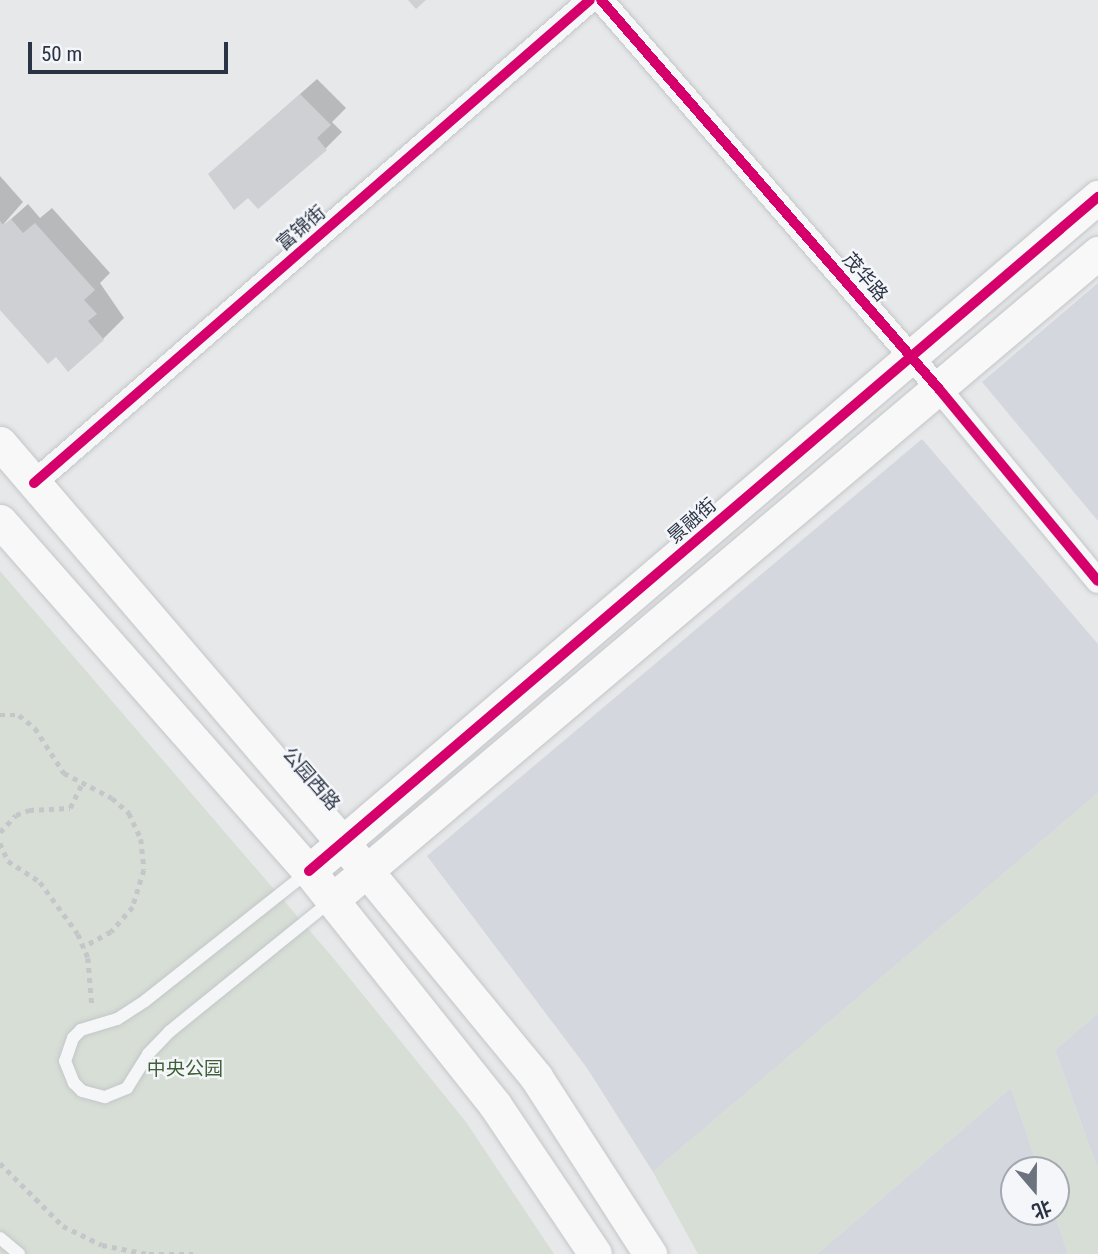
<!DOCTYPE html>
<meta charset="utf-8">
<style>
body{margin:0}
#map{position:relative;width:1098px;height:1254px;overflow:hidden;background:#e6e8ea;font-family:"Roboto Condensed","Noto Sans SC",sans-serif}
div>[style]{position:absolute}
.built>*{inset:0;background:#d4d7dd}
.green>*{inset:0;background:#d6ded6}
.shadow>*{inset:0;background:#0003}
.building>*{inset:0;background:#ced0d3}
.path>*{height:4.5px;margin-top:-2.25px;transform-origin:0;background:repeating-linear-gradient(90deg,#c5c6ca 0 5px,transparent 0 10px)}
.roads{filter:drop-shadow(0 0 2px #c4c6c8) drop-shadow(0 0 2px #c4c6c8)}
.lane>*{height:12px;margin:-6px;padding:0 6px;transform-origin:6px;border-radius:6px;background:#f5f6f7}
.street>*{height:24px;margin:-12px;padding:0 12px;transform-origin:12px;border-radius:12px;background:#f5f6f7}
.secondary>*{height:33px;margin:-16.5px;padding:0 16.5px;transform-origin:16.5px;border-radius:16.5px;background:#f8f8f8}
.cycleway>*{height:10px;margin:-5px;padding:0 5px;transform-origin:5px;border-radius:5px;background:#d6006c}
span{translate:-50% -50%;white-space:nowrap;text-align:center;line-height:1.15;-webkit-text-stroke:5px #f4f6f9;paint-order:stroke}
.street-label{font-size:19px;color:#2b3445}
.park-label{font-size:19px;color:#3f6138}
.north{position:absolute;left:1000px;top:1156px;width:70px;height:70px;box-sizing:border-box;background:#f4f6f9;border:2px solid #a4a8b1;border-radius:50%;rotate:160deg;font-size:19px;font-weight:700;line-height:28px;text-align:center;color:#2b3445}
.north::after{content:'';display:block;margin:auto;width:24px;height:32px;background:#6c737f;clip-path:polygon(50% 0,100% 100%,50% 72%,0 100%)}
.scale{position:absolute;left:28px;top:42px;width:200px;height:32px;box-sizing:border-box;border:4px solid #2b3445;border-top:0;padding-left:9px;font-size:21px;line-height:24px;white-space:nowrap;color:#2b3445;-webkit-text-stroke:5px #f4f6f9;paint-order:stroke}
</style>
<div id="map">
<div class="built">
<i style="clip-path:polygon(1098px 283px,1098px 521px,982px 382px)"></i>
<i style="clip-path:polygon(922px 439px,1098px 644px,1098px 793px,653px 1172px,587px 1068px,427px 856px)"></i>
<i style="clip-path:polygon(1098px 1013px,1098px 1170px,1055px 1050px)"></i>
<i style="clip-path:polygon(1011px 1088px,1039px 1170px,1014px 1170px,1014px 1212px,1054px 1212px,1068px 1254px,817px 1254px)"></i>
</div>
<div class="green">
<i style="clip-path:polygon(0 571px,334px 959px,466px 1122px,554px 1254px,0 1254px)"></i>
<i style="clip-path:polygon(1098px 793px,1098px 1013px,1055px 1050px,1098px 1170px,1098px 1254px,1068px 1254px,1054px 1212px,1056px 1170px,1039px 1170px,1011px 1088px,817px 1254px,698px 1254px,653px 1172px)"></i>
</div>
<div class="shadow">
<i style="clip-path:polygon(317px 79px,346px 108px,332px 122px,342px 132px,326px 148px,210px 174px)"></i>
<i style="clip-path:polygon(0 176px,23px 202px,0 228px)"></i>
<i style="clip-path:polygon(28px 204px,40px 218px,52px 208px,110px 273px,100px 283px,124px 318px,103px 339px,56px 355px,0 307px,0 229px)"></i>
</div>
<div class="building">
<i style="clip-path:polygon(408px 0,426px 0,416px 9px)"></i>
<i style="clip-path:polygon(300px 94px,331px 125px,317px 138px,327px 150px,258px 209px,248px 198px,234px 210px,208px 174px)"></i>
<i style="clip-path:polygon(11px 219px,23px 233px,35px 223px,95px 290px,84px 300px,97px 314px,88px 321px,104px 340px,68px 372px,56px 357px,48px 364px,0 310px,0 221px,3px 225px)"></i>
</div>
<div class="path">
<i style="left:0;top:715px;width:19px"></i>
<i style="left:19px;top:715px;width:21px;rotate:39deg"></i>
<i style="left:35px;top:728px;width:54px;rotate:57.2deg"></i>
<i style="left:64px;top:773px;width:54px;rotate:27.5deg"></i>
<i style="left:112px;top:798px;width:23px;rotate:41deg"></i>
<i style="left:129px;top:813px;width:29px;rotate:65deg"></i>
<i style="left:141px;top:839px;width:31px;rotate:84deg"></i>
<i style="left:144px;top:870px;width:39px;rotate:107deg"></i>
<i style="left:133px;top:907px;width:33px;rotate:131deg"></i>
<i style="left:111px;top:932px;width:31px;rotate:151deg"></i>
<i style="left:0;top:832px;width:23px;rotate:-47deg"></i>
<i style="left:16px;top:815px;width:14px;rotate:-21deg"></i>
<i style="left:29px;top:810px;width:41px;rotate:-2.8deg"></i>
<i style="left:70px;top:808px;width:25px;rotate:-64deg"></i>
<i style="left:0;top:843px;width:20px;rotate:66deg"></i>
<i style="left:8px;top:861px;width:38px;rotate:33deg"></i>
<i style="left:40px;top:882px;width:64px;rotate:53.8deg"></i>
<i style="left:78px;top:934px;width:26px;rotate:67deg"></i>
<i style="left:88px;top:958px;width:48px;rotate:85.2deg"></i>
<i style="left:0;top:1163px;width:89px;rotate:45deg"></i>
<i style="left:63px;top:1226px;width:43px;rotate:26deg"></i>
<i style="left:102px;top:1245px;width:46px;rotate:11.3deg"></i>
<i style="left:149px;top:1254px;width:44px"></i>
</div>
<div class="roads">
<div class="lane">
<i style="left:309px;top:871px;width:209px;rotate:141.6deg"></i>
<i style="left:145px;top:1001px;width:33px;rotate:147deg"></i>
<i style="left:117px;top:1019px;width:38px;rotate:163deg"></i>
<i style="left:81px;top:1030px;width:11px;rotate:135deg"></i>
<i style="left:73px;top:1038px;width:24px;rotate:109deg"></i>
<i style="left:65px;top:1061px;width:24px;rotate:68deg"></i>
<i style="left:74px;top:1083px;width:11px;rotate:45deg"></i>
<i style="left:82px;top:1091px;width:24px;rotate:15deg"></i>
<i style="left:105px;top:1097px;width:24px;rotate:-22deg"></i>
<i style="left:127px;top:1088px;width:40px;rotate:-58deg"></i>
<i style="left:148px;top:1054px;width:30px;rotate:-46deg"></i>
<i style="left:169px;top:1032px;width:208px;rotate:-39deg"></i>
<i style="left:0;top:1238px;width:25px;rotate:40deg"></i>
</div>
<div class="street">
<i style="left:601px;top:0;width:515px;rotate:49.01deg"></i>
<i style="left:939px;top:389px;width:249px;rotate:50.4deg"></i>
<i style="left:34px;top:483px;width:736px;rotate:-40.98deg"></i>
</div>
<div class="secondary">
<i style="left:0;top:443px;width:562px;rotate:49.4deg"></i>
<i style="left:366px;top:870px;width:268px;rotate:50.6deg"></i>
<i style="left:536px;top:1077px;width:211px;rotate:57.2deg"></i>
<i style="left:0;top:521px;width:467px;rotate:48.6deg"></i>
<i style="left:309px;top:871px;width:299px;rotate:51.5deg"></i>
<i style="left:495px;top:1105px;width:179px;rotate:56.1deg"></i>
<i style="left:309px;top:871px;width:1038px;rotate:-40.51deg"></i>
<i style="left:332px;top:900px;width:1003px;rotate:-40.19deg"></i>
</div>
</div>
<div class="cycleway">
<i style="left:601px;top:0;width:515px;rotate:49.01deg"></i>
<i style="left:939px;top:389px;width:249px;rotate:50.4deg"></i>
<i style="left:34px;top:483px;width:736px;rotate:-40.98deg"></i>
<i style="left:309px;top:871px;width:1038px;rotate:-40.51deg"></i>
</div>
<div class="street-label">
<span style="left:301px;top:228px;rotate:-41deg">富锦街</span>
<span style="left:865px;top:277px;rotate:49deg">茂华路</span>
<span style="left:692px;top:521px;rotate:-41deg">景融街</span>
<span style="left:311px;top:779px;rotate:49deg">公园西路</span>
</div>
<div class="park-label">
<span style="left:185px;top:1069px">中央公园</span>
</div>
<div class="north">北</div>
<div class="scale">50 m</div>
</div>
